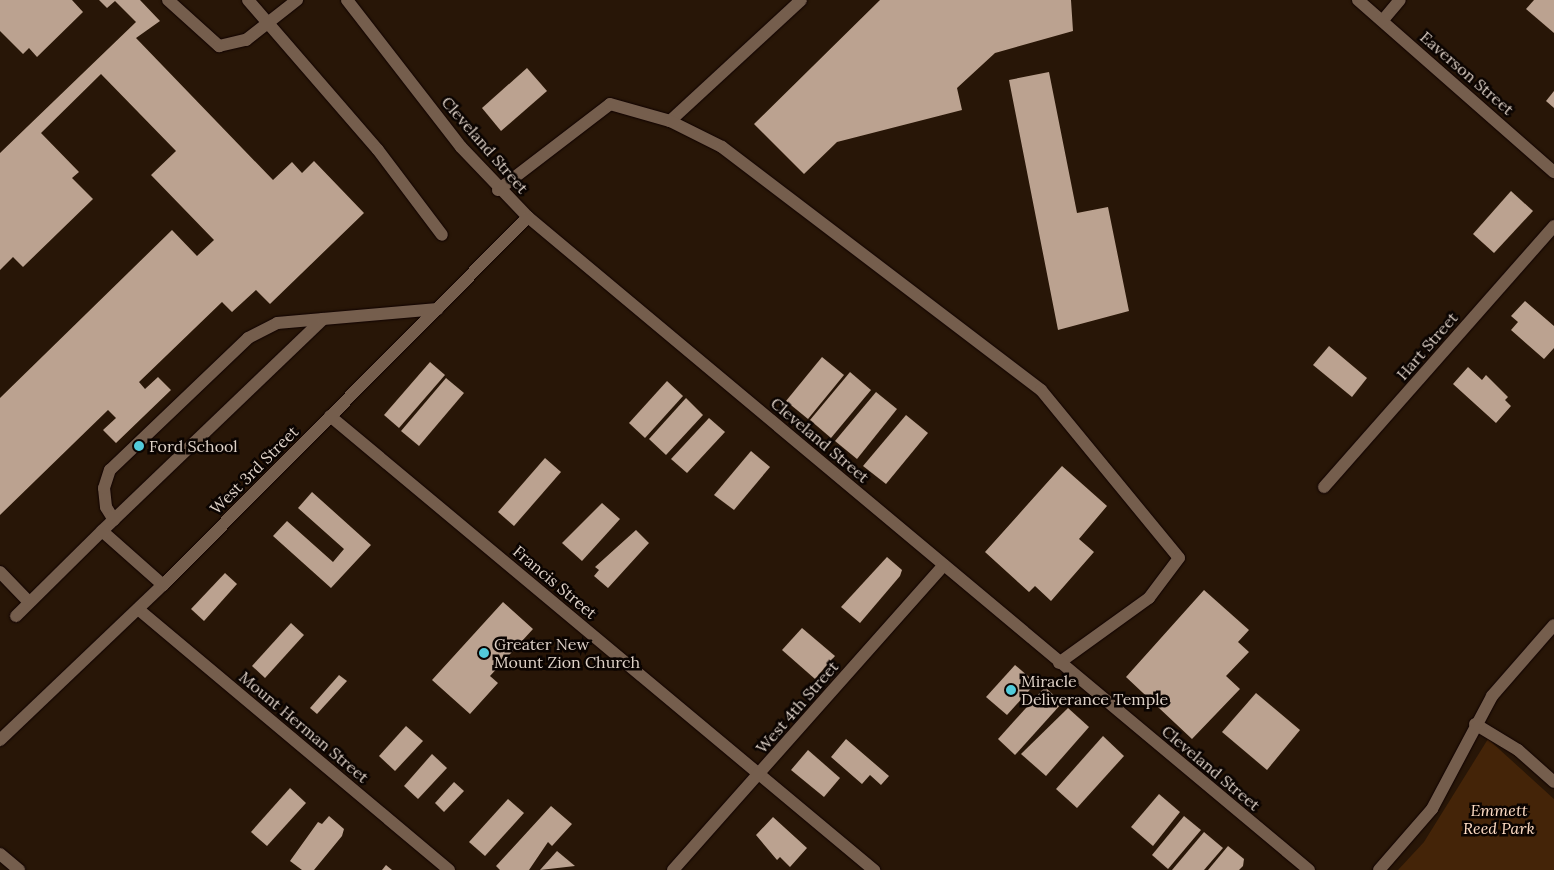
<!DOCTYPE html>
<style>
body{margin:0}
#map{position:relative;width:1554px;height:870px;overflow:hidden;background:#281607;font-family:Lora,serif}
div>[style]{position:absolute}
.green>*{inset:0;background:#442408}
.building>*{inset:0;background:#bba290}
.roads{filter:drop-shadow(0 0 1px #100200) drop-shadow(0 0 1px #100200)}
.lane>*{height:12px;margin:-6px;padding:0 6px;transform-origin:6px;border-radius:6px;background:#755e4d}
.street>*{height:12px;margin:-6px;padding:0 6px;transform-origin:6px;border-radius:6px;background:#755e4d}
.dots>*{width:14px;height:14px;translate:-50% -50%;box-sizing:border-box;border:2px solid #0b0401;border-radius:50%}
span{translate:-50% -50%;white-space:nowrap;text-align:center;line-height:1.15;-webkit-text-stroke:5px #0b0401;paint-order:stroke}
.street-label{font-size:16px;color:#ded1c7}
.poi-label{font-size:16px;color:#ded1c7}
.left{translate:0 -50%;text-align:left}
.park-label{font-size:16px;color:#ffddc5;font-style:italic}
</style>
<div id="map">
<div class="green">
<i style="clip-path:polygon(1488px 739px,1554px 799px,1554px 870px,1398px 870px,1424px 842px)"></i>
</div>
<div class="building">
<i style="clip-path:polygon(0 0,72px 0,83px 12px,37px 57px,29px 48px,23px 54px,0 31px)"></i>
<i style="clip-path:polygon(99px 0,140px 0,160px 21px,136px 38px,273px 180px,292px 162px,302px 173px,314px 161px,364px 213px,270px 304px,256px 290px,232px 312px,222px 302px,139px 382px,145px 389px,158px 377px,171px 390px,116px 443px,103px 430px,116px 418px,108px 410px,0 515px,0 398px,172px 230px,197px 256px,214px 240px,151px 175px,176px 151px,101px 74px,41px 133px,79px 172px,72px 178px,93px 199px,23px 267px,13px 257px,0 270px,0 153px,136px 22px,115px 1px,107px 8px)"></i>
<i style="clip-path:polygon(880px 0,1071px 0,1073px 31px,995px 53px,957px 88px,962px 110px,837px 142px,804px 174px,754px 124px)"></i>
<i style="clip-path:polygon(1534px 0,1554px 0,1554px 33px,1526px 9px)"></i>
<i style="clip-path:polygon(527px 68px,547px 91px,501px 131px,482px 108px)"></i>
<i style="clip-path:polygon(1049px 72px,1077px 213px,1108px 207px,1129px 311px,1058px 330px,1009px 80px)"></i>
<i style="clip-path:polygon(1554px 91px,1554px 108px,1546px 101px)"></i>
<i style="clip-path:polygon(1511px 191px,1533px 211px,1494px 253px,1473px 234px)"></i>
<i style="clip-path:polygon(1525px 301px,1554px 326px,1554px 348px,1544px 359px,1511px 330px,1518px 322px,1511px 316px)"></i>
<i style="clip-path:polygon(1329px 346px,1367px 378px,1352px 397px,1313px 365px)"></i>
<i style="clip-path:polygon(822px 357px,844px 375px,808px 419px,786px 401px)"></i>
<i style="clip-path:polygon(430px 362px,445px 375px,399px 428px,384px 415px)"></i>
<i style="clip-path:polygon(1468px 367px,1482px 380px,1486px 375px,1508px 397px,1505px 400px,1511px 406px,1496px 423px,1453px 384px)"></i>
<i style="clip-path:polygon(850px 372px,871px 390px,831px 438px,810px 420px)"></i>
<i style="clip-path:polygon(446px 378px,464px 393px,419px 446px,401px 431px)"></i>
<i style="clip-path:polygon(667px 381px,683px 396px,645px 438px,629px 423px)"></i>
<i style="clip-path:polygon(876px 392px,897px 409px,857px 459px,835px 441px)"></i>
<i style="clip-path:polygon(686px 398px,703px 415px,666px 455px,649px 439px)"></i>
<i style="clip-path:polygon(906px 415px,928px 433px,886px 484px,863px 466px)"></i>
<i style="clip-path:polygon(709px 418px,725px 432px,687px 473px,671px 459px)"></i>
<i style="clip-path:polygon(751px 451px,770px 467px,734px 510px,714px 495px)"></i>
<i style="clip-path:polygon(545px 458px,561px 472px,514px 526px,498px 512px)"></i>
<i style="clip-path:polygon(1062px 466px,1107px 506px,1079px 539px,1094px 552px,1051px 601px,1035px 586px,1029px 592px,985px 552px)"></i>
<i style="clip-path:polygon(312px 492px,371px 545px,331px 588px,273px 536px,287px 521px,333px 562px,344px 549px,298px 508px)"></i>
<i style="clip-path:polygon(602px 503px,620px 519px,582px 561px,562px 543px)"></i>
<i style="clip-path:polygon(636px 530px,649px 543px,608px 588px,594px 576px,599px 570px,595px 567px)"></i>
<i style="clip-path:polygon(887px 557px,902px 570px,900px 576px,860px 623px,841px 607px)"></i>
<i style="clip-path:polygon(225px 573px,237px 584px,204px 621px,191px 609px)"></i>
<i style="clip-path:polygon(1204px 590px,1249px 630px,1238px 642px,1249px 652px,1226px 676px,1240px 689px,1192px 739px,1126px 677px)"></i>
<i style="clip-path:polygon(503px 602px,533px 629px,490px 676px,498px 683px,470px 714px,432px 680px)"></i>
<i style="clip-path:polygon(291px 623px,304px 635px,265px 678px,252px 666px)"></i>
<i style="clip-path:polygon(802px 628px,835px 656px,815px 679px,782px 650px)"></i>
<i style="clip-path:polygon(1015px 665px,1036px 683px,1007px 715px,986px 697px)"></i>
<i style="clip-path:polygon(339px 675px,347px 681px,317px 714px,310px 708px)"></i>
<i style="clip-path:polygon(1045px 687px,1062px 703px,1015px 755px,998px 739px)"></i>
<i style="clip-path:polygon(1256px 693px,1300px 730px,1267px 770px,1222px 732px)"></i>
<i style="clip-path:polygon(1068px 708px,1089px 727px,1046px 776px,1021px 754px)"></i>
<i style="clip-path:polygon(406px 726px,423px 741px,395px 771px,379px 756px)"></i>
<i style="clip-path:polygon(1103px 736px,1124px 756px,1077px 808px,1056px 789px)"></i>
<i style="clip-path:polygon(846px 739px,889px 776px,881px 785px,870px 775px,862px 784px,831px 757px)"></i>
<i style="clip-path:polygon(808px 750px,840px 778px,824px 797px,791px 770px)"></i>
<i style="clip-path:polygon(432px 754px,447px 768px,418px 799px,404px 786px)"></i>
<i style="clip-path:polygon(454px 782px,464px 791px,444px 812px,435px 803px)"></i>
<i style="clip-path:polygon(290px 788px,306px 803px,267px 846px,251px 832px)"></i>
<i style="clip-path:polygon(1159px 794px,1180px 812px,1153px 846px,1131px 827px)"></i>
<i style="clip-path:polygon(508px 799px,524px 813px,485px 856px,469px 842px)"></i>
<i style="clip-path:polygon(551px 806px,572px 824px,552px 846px,548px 842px,529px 870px,500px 870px,496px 866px)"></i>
<i style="clip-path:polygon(329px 816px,344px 829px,342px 836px,314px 870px,302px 870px,290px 861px,318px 822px,322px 824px)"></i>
<i style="clip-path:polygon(1184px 816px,1201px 830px,1168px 869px,1152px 855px)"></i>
<i style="clip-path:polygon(773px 817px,807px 848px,790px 867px,780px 857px,777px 860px,756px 835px)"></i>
<i style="clip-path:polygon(1204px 832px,1223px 848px,1204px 870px,1172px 870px)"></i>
<i style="clip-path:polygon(1228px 846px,1244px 859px,1243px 866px,1239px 870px,1208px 870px)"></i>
<i style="clip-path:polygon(557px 851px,575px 866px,540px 870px)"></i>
<i style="clip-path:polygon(386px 865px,392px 870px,382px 870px)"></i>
</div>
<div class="roads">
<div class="lane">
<i style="left:168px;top:0;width:69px;rotate:42deg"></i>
<i style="left:219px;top:46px;width:28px;rotate:-13deg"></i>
<i style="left:246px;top:40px;width:65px;rotate:-38.1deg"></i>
<i style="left:248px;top:0;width:198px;rotate:49.1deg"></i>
<i style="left:378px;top:150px;width:106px;rotate:53deg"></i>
<i style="left:670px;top:121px;width:178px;rotate:-42.7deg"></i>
<i style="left:498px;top:190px;width:141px;rotate:-37.5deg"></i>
<i style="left:610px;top:104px;width:62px;rotate:15.8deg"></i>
<i style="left:670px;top:121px;width:58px;rotate:26.6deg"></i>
<i style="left:722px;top:147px;width:401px;rotate:37.3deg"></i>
<i style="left:1041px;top:390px;width:217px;rotate:50.6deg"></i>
<i style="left:1179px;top:558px;width:50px;rotate:126.9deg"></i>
<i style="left:1149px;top:598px;width:111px;rotate:144.2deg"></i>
<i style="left:114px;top:520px;width:15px;rotate:-122deg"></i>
<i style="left:106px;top:507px;width:19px;rotate:-96deg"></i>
<i style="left:104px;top:488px;width:19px;rotate:-72deg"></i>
<i style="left:110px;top:470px;width:191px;rotate:-43.7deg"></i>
<i style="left:248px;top:338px;width:33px;rotate:-27deg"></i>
<i style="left:277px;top:323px;width:46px;rotate:-5deg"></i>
<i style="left:0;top:572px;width:42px;rotate:46deg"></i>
<i style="left:163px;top:585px;width:81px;rotate:-138.5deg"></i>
<i style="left:102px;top:531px;width:306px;rotate:-43.8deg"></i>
<i style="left:323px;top:319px;width:115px;rotate:-5deg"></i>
<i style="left:16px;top:616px;width:121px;rotate:-44.7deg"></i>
</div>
<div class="street">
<i style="left:347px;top:0;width:186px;rotate:52.2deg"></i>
<i style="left:461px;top:147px;width:97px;rotate:46.3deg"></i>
<i style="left:528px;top:217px;width:1018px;rotate:39.9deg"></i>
<i style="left:1358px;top:0;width:261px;rotate:41.3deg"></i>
<i style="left:1383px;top:20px;width:26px;rotate:-50deg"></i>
<i style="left:330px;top:416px;width:709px;rotate:39.85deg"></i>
<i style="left:1324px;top:487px;width:348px;rotate:-48.6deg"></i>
<i style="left:138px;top:609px;width:406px;rotate:40deg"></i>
<i style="left:1475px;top:724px;width:50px;rotate:31.2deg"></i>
<i style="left:1518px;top:750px;width:48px;rotate:41.6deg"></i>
<i style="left:0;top:740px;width:225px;rotate:-43.6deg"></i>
<i style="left:163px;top:585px;width:518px;rotate:-45.23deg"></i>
<i style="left:0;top:854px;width:25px;rotate:40deg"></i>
<i style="left:673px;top:870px;width:408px;rotate:-48.4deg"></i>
<i style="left:1379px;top:870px;width:81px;rotate:-49deg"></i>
<i style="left:1432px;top:809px;width:128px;rotate:-62deg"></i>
<i style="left:1492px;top:696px;width:94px;rotate:-48.9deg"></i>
</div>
</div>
<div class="dots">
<i style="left:139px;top:446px;background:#53cbda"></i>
<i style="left:484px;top:653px;background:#53cbda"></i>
<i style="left:1011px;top:690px;background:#53cbda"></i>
</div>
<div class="street-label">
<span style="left:1467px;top:73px;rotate:41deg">Eaverson Street</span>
<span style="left:485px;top:145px;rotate:49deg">Cleveland Street</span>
<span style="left:1427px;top:346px;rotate:-49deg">Hart Street</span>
<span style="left:820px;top:440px;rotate:40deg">Cleveland Street</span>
<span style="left:254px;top:470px;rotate:-45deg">West 3rd Street</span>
<span style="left:555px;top:582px;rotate:40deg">Francis Street</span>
<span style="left:797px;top:707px;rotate:-49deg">West 4th Street</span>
<span style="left:304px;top:727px;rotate:40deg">Mount Herman Street</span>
<span style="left:1211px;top:768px;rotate:40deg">Cleveland Street</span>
</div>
<div class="poi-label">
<span class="left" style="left:149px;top:446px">Ford School</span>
<span class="left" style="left:494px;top:653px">Greater New<br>Mount Zion Church</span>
<span class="left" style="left:1021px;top:690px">Miracle<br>Deliverance Temple</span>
</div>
<div class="park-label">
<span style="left:1499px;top:819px">Emmett<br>Reed Park</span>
</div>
</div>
